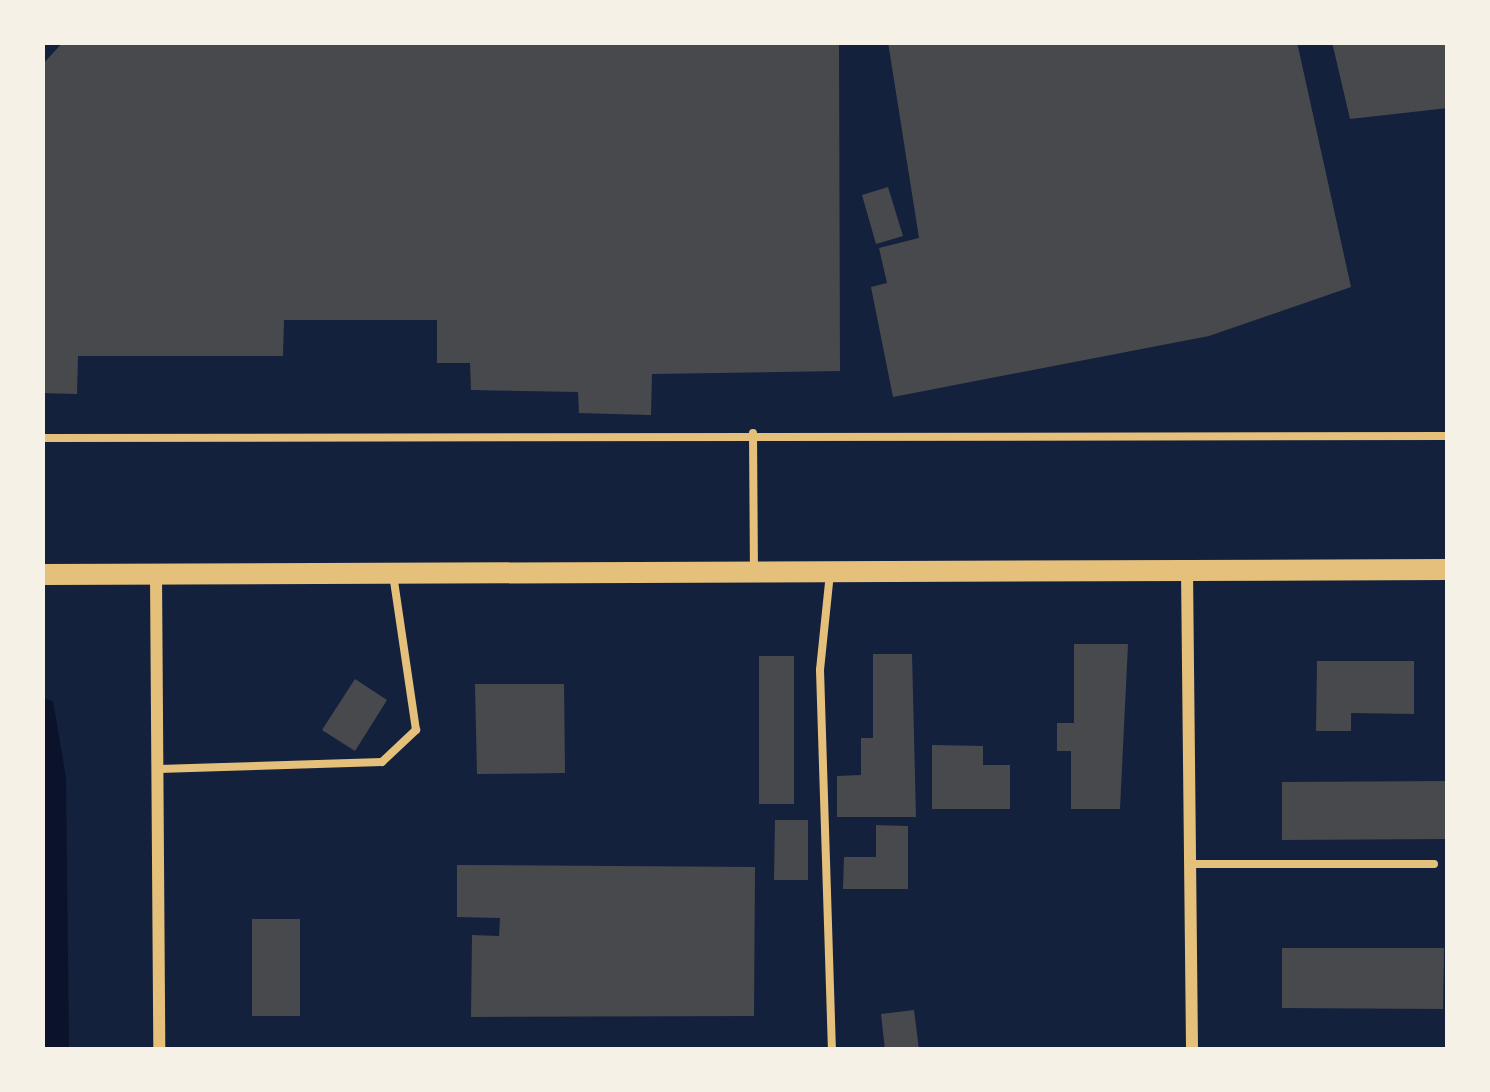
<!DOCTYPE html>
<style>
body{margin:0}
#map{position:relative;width:1490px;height:1092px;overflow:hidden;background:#14213d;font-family:Commissioner,sans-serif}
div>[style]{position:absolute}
.water>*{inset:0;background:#0b132b}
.building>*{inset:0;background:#48494c}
.service>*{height:8px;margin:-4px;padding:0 4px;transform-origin:4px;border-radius:4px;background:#e5c07b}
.minor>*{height:12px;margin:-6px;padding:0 6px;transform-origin:6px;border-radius:6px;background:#e5c07b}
.tertiary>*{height:21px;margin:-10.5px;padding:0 10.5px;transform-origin:10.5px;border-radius:10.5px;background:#e5c07b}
span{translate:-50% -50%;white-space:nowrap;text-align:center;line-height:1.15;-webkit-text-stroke:12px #f6f1e7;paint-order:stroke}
.frame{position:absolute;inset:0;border:45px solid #f6f1e7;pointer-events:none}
</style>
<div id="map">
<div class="water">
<i style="clip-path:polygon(42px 698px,53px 701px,66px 777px,69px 1050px,42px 1050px)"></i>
</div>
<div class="building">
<i style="clip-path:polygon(63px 42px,839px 42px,840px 371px,652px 374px,651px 415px,579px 413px,578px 392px,471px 390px,470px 363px,437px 363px,437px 320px,284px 320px,283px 356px,78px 356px,77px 394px,42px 393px,43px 64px)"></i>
<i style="clip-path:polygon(888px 42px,1297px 42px,1351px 287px,1209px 336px,893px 397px,871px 287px,887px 283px,879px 248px,919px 238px)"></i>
<i style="clip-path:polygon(1332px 42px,1448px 42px,1448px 108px,1350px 119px)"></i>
<i style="clip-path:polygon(888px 187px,903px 236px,876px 244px,862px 195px)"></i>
<i style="clip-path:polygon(1074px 644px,1128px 644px,1120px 809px,1071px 809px,1071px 751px,1057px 751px,1057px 723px,1074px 723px)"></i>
<i style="clip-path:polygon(873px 654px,912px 654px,916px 817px,837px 817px,837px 776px,861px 775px,861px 738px,873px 738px)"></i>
<i style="clip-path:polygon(759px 656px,794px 656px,794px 804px,759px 804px)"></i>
<i style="clip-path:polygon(1317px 661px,1414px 661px,1414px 714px,1351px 713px,1351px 731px,1316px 731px)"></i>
<i style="clip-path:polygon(355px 679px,387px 700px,355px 751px,322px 730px)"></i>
<i style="clip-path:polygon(475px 684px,564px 684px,565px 773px,477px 774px)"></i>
<i style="clip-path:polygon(932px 745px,983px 746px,983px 765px,1010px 765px,1010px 809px,932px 809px)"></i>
<i style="clip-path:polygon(1448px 781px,1448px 839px,1282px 840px,1282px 782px)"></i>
<i style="clip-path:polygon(775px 820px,808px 820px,808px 880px,774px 880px)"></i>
<i style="clip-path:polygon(876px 825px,908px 826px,908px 889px,843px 889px,844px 857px,876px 857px)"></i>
<i style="clip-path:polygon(457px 865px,755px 867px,754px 1016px,471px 1017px,472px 935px,499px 936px,500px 918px,457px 917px)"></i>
<i style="clip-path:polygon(252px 919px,300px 919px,300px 1016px,252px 1016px)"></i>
<i style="clip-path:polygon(1282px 948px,1444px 948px,1443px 1009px,1282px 1008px)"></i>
<i style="clip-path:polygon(914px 1010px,919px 1050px,885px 1050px,881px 1014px)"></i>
</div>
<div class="service">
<i style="left:753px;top:433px;width:137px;rotate:89.6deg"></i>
<i style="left:42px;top:438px;width:1406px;rotate:-0.08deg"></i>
<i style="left:830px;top:573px;width:98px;rotate:95.9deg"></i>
<i style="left:820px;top:670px;width:380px;rotate:88.2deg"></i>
<i style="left:159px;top:769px;width:223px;rotate:-1.8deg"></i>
<i style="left:382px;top:762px;width:47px;rotate:-43.3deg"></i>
<i style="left:416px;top:730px;width:158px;rotate:-98.4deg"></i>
<i style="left:1190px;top:864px;width:244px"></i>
</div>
<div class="minor">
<i style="left:1187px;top:570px;width:480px;rotate:89.4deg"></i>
<i style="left:156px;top:574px;width:476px;rotate:89.6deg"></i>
</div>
<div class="tertiary">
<i style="left:42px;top:574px;width:1406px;rotate:-0.2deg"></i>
</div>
<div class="frame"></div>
</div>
